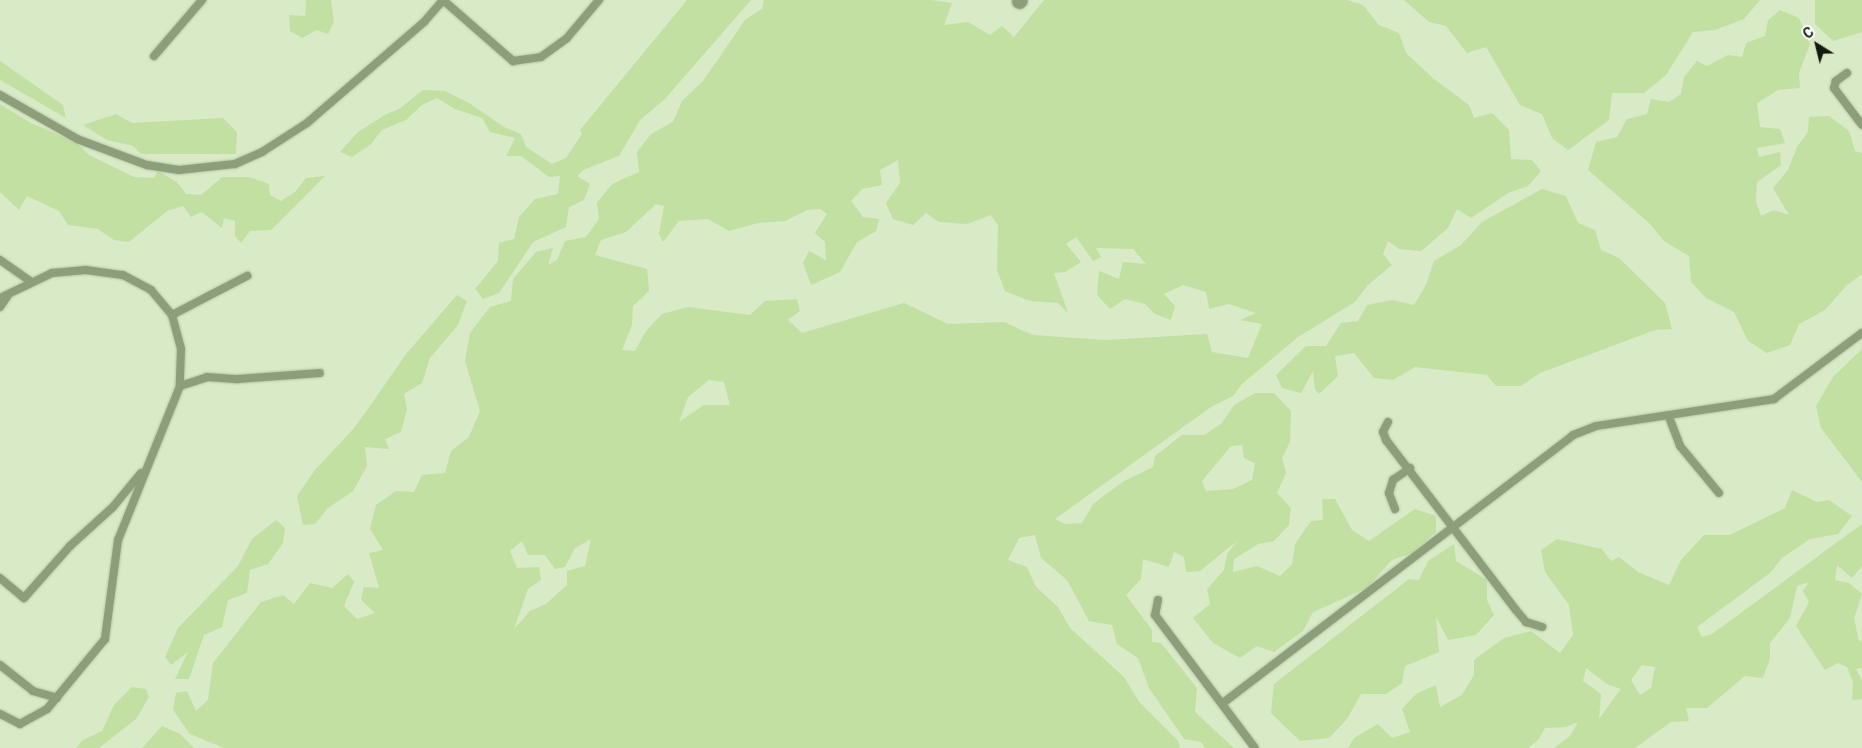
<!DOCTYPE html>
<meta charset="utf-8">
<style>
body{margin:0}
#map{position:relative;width:1862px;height:748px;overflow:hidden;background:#d9eac7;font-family:Roboto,sans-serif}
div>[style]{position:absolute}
.green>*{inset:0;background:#c1e0a1}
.roads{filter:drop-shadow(0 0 1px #b6c5a6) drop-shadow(0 0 1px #b6c5a6)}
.lane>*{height:8px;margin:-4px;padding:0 4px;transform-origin:4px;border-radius:4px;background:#8d9f7a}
.street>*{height:15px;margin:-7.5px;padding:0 7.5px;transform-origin:7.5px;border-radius:7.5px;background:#8d9f7a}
span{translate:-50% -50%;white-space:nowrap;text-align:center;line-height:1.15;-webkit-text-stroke:5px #fff;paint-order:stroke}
.north{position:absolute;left:1792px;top:20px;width:50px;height:50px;-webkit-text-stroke:4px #fff;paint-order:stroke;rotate:324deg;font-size:14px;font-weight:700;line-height:20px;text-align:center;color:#141a0e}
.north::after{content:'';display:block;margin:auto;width:18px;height:22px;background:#141a0e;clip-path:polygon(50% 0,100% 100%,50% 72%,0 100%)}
</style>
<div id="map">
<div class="green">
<i style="clip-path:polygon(306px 0,331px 0,334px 22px,328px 34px,317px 30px,302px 38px,290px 31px,289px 15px,305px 16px)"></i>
<i style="clip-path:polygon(687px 0,751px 0,664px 100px,640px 120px,619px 156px,583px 170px,577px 176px,590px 184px,584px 200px,569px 207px,566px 227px,533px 242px,499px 293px,483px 299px,475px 289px,498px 261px,499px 243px,514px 239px,519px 217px,535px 199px,558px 194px,560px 176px,549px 177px,521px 156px,506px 156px,515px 138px,490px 132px,482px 118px,455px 109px,437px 98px,422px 105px,406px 120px,382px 130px,370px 145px,352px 157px,340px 152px,358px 132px,386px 114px,399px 109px,423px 90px,445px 91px,469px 103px,504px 127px,521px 134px,526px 147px,552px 164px,566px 158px,582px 134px,580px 130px)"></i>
<i style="clip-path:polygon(evenodd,764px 0,931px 0,952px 3px,944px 25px,968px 22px,990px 35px,1002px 26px,1014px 37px,1044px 0,1347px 0,1363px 5px,1379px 25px,1399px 33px,1406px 53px,1434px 79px,1469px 105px,1474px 118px,1492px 113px,1509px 130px,1511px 159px,1532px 160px,1541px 171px,1528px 186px,1508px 193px,1471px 218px,1457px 209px,1448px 228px,1421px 251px,1399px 249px,1388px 241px,1383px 254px,1392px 265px,1368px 285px,1355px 302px,1298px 337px,1242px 384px,1233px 396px,1211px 407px,1055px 519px,1065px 524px,1082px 523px,1093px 504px,1124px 481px,1153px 467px,1155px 456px,1182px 435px,1204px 435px,1222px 423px,1234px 405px,1255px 393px,1274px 393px,1291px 411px,1290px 442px,1282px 458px,1286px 473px,1277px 493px,1291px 508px,1289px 525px,1274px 541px,1258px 544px,1234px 559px,1233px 572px,1257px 566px,1280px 576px,1292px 564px,1295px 544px,1311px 521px,1323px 520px,1322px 499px,1335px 499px,1352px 530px,1369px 541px,1415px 509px,1436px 516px,1436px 532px,1412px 553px,1392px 560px,1367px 588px,1313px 612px,1303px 631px,1274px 652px,1257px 646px,1240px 658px,1213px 643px,1193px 618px,1210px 604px,1207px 589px,1224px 570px,1227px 554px,1237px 541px,1200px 571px,1186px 572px,1184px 557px,1174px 552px,1169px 567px,1143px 559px,1141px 579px,1126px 595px,1152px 630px,1152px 642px,1161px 643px,1197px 688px,1195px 712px,1234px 748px,1205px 748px,1201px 742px,1184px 739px,1149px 688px,1138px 658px,1117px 644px,1112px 625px,1089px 621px,1067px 580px,1041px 558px,1035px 535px,1019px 538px,1008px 560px,1027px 567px,1036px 587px,1058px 607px,1070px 628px,1124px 677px,1140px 703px,1178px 741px,1180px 748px,224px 748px,190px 734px,173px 710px,176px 693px,187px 691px,196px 711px,208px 700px,213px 663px,261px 602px,283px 595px,294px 604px,310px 583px,332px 588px,348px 574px,354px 582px,344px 606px,357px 619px,375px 613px,361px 600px,364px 587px,379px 588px,369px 553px,383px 550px,370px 529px,376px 505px,396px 491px,414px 492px,422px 475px,445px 473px,451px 451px,469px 437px,480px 411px,465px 361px,470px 333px,490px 307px,511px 301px,513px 279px,536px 252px,553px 248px,548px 265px,557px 260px,565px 241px,586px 237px,599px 219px,597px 203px,612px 184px,639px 172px,637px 152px,651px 134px,673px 122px,682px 101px,703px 81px,745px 20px,762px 9px,764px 0,898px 160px,900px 183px,886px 203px,893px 219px,913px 225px,926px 213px,939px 222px,967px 224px,991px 215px,998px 225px,997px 270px,1005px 291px,1030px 301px,1058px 303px,1068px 313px,1054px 273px,1065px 272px,1081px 262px,1066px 244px,1076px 237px,1093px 261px,1101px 257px,1096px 248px,1133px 249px,1146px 264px,1123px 262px,1119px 279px,1099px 271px,1097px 295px,1110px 309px,1125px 299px,1145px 304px,1155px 314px,1171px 320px,1175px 306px,1164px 294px,1183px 285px,1206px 292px,1209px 309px,1229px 304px,1256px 313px,1240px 320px,1262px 324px,1248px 358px,1212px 352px,1207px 334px,1105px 340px,1033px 335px,1004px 322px,948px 324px,904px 303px,802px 333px,788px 320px,800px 311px,797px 299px,765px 301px,750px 315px,688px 307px,662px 314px,646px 331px,635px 351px,622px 350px,632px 325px,633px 306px,649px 291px,647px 269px,595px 255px,601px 240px,626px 232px,656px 204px,664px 206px,659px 234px,663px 242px,679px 221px,708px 219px,729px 231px,758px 223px,785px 221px,807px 210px,820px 209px,827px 214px,815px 233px,825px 242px,826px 260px,809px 251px,803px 263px,811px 285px,840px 272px,857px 242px,876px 231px,879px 219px,863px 217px,851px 201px,862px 189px,882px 185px,880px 170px,898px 160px,764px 0,709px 380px,724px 382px,730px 405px,704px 405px,679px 422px,688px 397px,709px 380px,764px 0,1242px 445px,1244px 458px,1255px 463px,1252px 480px,1233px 489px,1206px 491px,1202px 481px,1231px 446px,1242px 445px,764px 0,591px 539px,585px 566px,567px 571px,567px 585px,546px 604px,530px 611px,514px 629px,528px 589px,541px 580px,539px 567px,517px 568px,510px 551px,522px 541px,528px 555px,545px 555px,555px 569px,565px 567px,575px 548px,591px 539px)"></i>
<i style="clip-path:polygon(1404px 0,1760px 0,1744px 19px,1715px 30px,1693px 32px,1666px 75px,1644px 93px,1612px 93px,1609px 120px,1568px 150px,1552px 138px,1542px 114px,1520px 105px,1486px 47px,1467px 53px,1446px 26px,1429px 22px)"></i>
<i style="clip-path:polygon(1815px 0,1862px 0,1862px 32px,1833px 41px,1815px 24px)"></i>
<i style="clip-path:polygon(1780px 10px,1799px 18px,1810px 44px,1799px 73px,1800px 88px,1778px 90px,1757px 103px,1760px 127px,1780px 129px,1785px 143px,1757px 148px,1759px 157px,1780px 152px,1781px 165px,1757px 182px,1756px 202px,1761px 216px,1774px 210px,1789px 215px,1773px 188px,1788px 170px,1797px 147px,1808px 132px,1809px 117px,1829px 116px,1849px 131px,1855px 151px,1862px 153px,1862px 274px,1846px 286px,1825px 310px,1799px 324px,1790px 345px,1767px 353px,1748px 341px,1734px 312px,1706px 298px,1691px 282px,1689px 256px,1664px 241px,1649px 223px,1588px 170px,1596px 142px,1617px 137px,1627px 119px,1647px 114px,1651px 99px,1669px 102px,1681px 94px,1684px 77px,1697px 61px,1707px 66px,1728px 55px,1742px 57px,1746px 43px,1765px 36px,1768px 20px)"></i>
<i style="clip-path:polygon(0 61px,63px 105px,66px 118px,0 80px)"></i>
<i style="clip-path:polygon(0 104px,31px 123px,77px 143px,89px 155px,134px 177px,154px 178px,158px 171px,177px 182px,186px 194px,201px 195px,222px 177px,249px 177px,269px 184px,270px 195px,281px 201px,295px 192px,306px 178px,325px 176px,271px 230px,250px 231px,241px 243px,235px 236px,235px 221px,224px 218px,222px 228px,202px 212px,191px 217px,183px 206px,167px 211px,129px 242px,114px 240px,98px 229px,68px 225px,59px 211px,27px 196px,19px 210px,0 192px)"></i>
<i style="clip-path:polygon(116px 114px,132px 123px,223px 118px,237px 132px,236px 154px,141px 154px,133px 146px,107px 140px,83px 125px)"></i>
<i style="clip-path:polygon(1542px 189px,1566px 196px,1578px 223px,1595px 230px,1601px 250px,1619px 258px,1665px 303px,1672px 329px,1655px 330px,1540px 373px,1521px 386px,1496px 386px,1487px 375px,1415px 367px,1393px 380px,1374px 378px,1354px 353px,1335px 356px,1338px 376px,1319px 394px,1315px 389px,1313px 371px,1301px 393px,1282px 388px,1276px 375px,1306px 346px,1326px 346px,1341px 323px,1358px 321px,1367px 305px,1392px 300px,1414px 305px,1426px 285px,1434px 261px,1461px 245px,1482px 222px)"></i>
<i style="clip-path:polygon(457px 295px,467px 301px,458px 325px,430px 358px,422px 383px,404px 394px,407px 409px,401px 432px,385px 439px,389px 449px,365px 447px,367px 466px,353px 491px,328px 508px,315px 524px,303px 525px,297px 496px,315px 470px,355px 427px,407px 353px)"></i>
<i style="clip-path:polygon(1862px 349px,1862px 482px,1821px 428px,1816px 406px,1833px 377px)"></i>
<i style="clip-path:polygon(evenodd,1792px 490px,1817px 502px,1829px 500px,1852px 516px,1838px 534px,1810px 539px,1782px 558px,1770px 573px,1697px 627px,1702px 637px,1712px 634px,1862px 524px,1862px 566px,1852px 578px,1837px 565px,1835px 580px,1849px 583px,1862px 594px,1854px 618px,1859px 641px,1862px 640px,1862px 668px,1856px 669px,1862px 681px,1862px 699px,1852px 700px,1853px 682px,1847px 667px,1838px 663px,1825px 670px,1796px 626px,1809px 602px,1803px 591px,1809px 582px,1797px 586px,1790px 618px,1770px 643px,1770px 658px,1763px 678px,1745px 676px,1707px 708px,1686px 708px,1689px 721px,1671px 722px,1635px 748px,1554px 748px,1570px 736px,1578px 722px,1566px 727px,1545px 728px,1539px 739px,1528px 748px,1348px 748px,1354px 738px,1378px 724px,1392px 738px,1410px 732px,1402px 709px,1416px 694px,1436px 685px,1440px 707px,1462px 695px,1474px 675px,1474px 660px,1504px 638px,1531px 631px,1560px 653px,1573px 635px,1569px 605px,1545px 572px,1541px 550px,1557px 539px,1602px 549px,1611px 561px,1619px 557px,1638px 572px,1669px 585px,1681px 560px,1704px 535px,1730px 535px,1785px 508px,1792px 490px,1642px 665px,1655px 667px,1651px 688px,1640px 695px,1631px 680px,1642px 665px,1792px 490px,1586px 668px,1607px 684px,1621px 689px,1599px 719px,1601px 694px,1583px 681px,1586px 668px)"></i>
<i style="clip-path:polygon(276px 520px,285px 528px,283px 543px,268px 564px,250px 570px,247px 593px,228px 600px,222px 627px,204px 635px,189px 679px,175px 679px,188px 652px,171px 665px,165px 657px,178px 628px,238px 566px,252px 539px)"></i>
<i style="clip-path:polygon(1454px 544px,1456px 561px,1487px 580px,1487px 600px,1494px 615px,1476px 635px,1448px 640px,1436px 617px,1439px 652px,1405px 666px,1402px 683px,1386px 694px,1361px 694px,1347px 719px,1329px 738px,1300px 741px,1271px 713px,1274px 684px,1409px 579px,1419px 580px,1428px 561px)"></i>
<i style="clip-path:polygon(132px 687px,146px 689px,149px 697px,136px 719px,99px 748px,76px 748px,83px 740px,102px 731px,114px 705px)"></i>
<i style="clip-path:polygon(162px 726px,180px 734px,194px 748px,142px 748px)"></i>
</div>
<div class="roads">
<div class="lane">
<i style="left:443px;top:0;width:93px;rotate:41.1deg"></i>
<i style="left:513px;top:61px;width:28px;rotate:-8deg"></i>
<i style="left:541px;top:57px;width:32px;rotate:-36deg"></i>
<i style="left:567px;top:38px;width:50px;rotate:-49.9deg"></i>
<i style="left:154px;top:56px;width:74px;rotate:-49.4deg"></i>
<i style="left:1847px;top:73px;width:14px;rotate:144deg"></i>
<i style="left:1836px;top:81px;width:7px;rotate:106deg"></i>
<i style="left:1834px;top:88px;width:46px;rotate:52.9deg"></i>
<i style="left:0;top:95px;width:89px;rotate:29.7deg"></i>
<i style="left:77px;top:139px;width:75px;rotate:20.4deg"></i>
<i style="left:147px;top:165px;width:32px;rotate:9deg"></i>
<i style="left:179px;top:170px;width:56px;rotate:-6.1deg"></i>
<i style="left:235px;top:164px;width:30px;rotate:-24deg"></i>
<i style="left:262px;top:152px;width:54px;rotate:-32.8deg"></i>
<i style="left:307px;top:123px;width:155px;rotate:-40.8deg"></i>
<i style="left:424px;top:22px;width:29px;rotate:-49deg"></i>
<i style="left:0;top:260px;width:38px;rotate:35deg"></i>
<i style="left:0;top:298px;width:58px;rotate:-25.7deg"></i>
<i style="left:52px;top:273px;width:34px;rotate:-5deg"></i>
<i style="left:86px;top:270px;width:37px;rotate:8deg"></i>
<i style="left:123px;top:275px;width:32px;rotate:28deg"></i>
<i style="left:151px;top:290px;width:33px;rotate:50deg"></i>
<i style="left:172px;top:315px;width:35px;rotate:75deg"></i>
<i style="left:181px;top:349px;width:37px;rotate:92deg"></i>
<i style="left:180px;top:386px;width:166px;rotate:111.9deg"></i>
<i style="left:118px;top:540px;width:100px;rotate:97.5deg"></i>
<i style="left:105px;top:639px;width:91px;rotate:129.6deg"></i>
<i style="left:47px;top:709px;width:31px;rotate:151deg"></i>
<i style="left:20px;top:724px;width:22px;rotate:-153deg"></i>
<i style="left:0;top:307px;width:14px;rotate:-56deg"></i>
<i style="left:172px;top:315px;width:85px;rotate:-27.5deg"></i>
<i style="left:180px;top:386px;width:28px;rotate:-18deg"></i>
<i style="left:207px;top:377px;width:31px;rotate:4deg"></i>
<i style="left:238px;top:379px;width:82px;rotate:-4.2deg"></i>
<i style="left:1669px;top:417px;width:31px;rotate:69deg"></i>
<i style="left:1680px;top:446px;width:61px;rotate:50.3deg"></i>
<i style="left:1388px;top:422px;width:11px;rotate:117deg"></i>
<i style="left:1383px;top:432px;width:9px;rotate:69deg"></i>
<i style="left:1386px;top:440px;width:214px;rotate:52.6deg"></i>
<i style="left:1516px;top:610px;width:16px;rotate:50deg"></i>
<i style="left:1526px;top:622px;width:17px;rotate:17deg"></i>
<i style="left:1395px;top:509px;width:17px;rotate:-111deg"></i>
<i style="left:1389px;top:493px;width:14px;rotate:-73deg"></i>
<i style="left:1393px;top:480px;width:21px;rotate:-35deg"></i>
<i style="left:0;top:578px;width:31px;rotate:40deg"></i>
<i style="left:24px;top:598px;width:69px;rotate:-48.5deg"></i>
<i style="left:70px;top:546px;width:58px;rotate:-42.2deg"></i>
<i style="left:113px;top:507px;width:44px;rotate:-50.5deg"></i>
<i style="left:1158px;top:600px;width:15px;rotate:101deg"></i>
<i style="left:1155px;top:615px;width:166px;rotate:53.1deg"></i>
<i style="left:0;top:665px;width:42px;rotate:38.2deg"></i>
<i style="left:33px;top:691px;width:25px;rotate:16deg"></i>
<i style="left:1223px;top:703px;width:441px;rotate:-37.4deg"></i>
<i style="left:1573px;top:435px;width:25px;rotate:-21deg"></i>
<i style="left:1596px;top:426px;width:180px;rotate:-8.6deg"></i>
<i style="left:1774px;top:399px;width:110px;rotate:-36.9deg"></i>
</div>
<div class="street">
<i style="left:1019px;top:1px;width:1px;rotate:-45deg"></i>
</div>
</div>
<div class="north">С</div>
</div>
